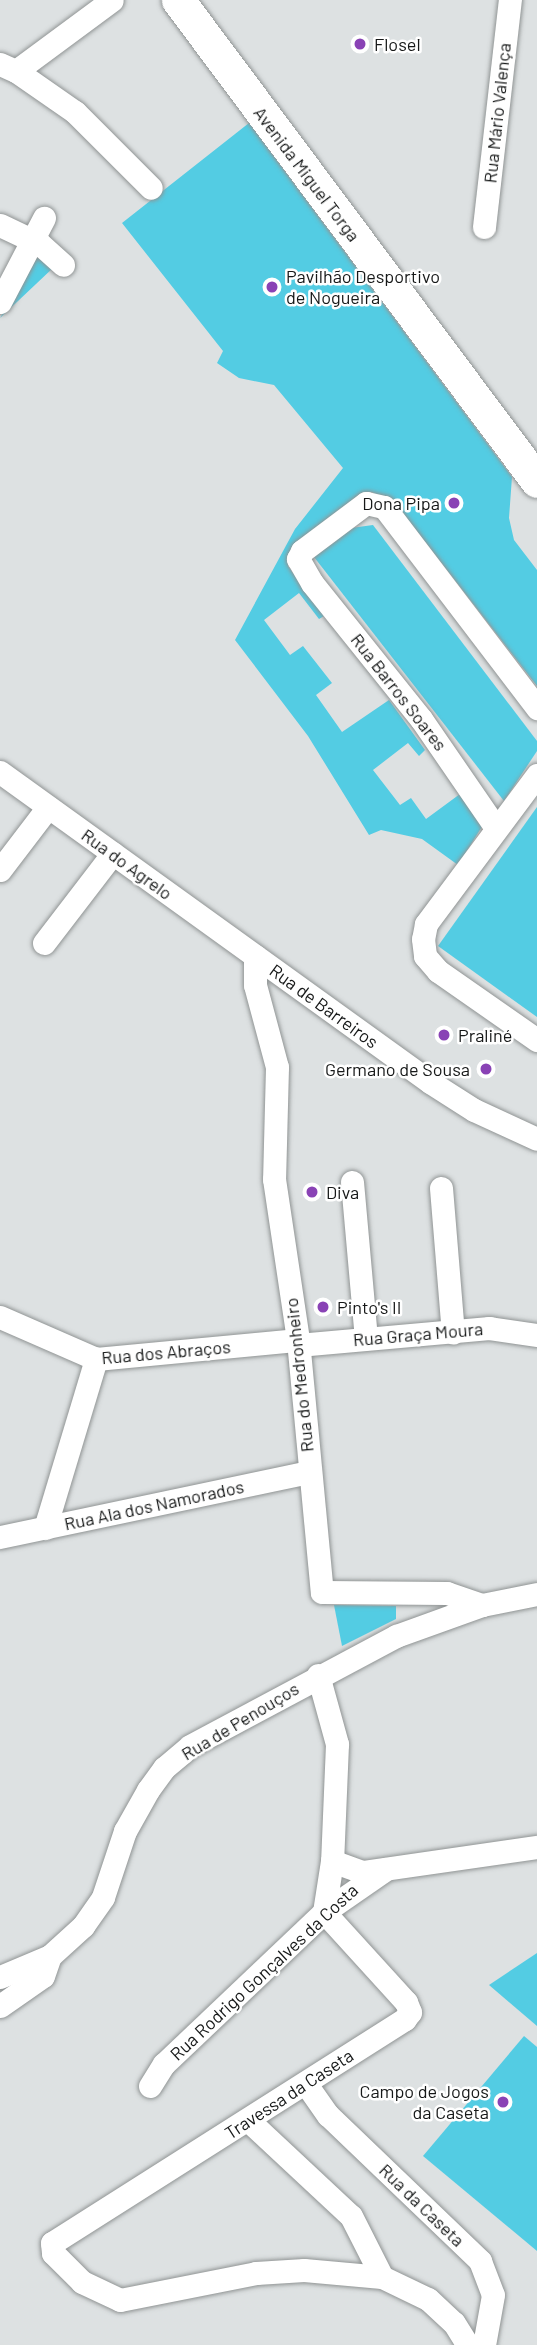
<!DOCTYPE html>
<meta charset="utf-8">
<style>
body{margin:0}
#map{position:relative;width:537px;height:2345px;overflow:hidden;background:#dde1e2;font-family:Barlow,sans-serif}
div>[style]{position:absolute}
.green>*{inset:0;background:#53cce3}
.roads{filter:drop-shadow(0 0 2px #909494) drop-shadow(0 0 2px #909494)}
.minor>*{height:23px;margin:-11.5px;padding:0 11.5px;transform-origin:11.5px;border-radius:11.5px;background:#fff}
.highway>*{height:33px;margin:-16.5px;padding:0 16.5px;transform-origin:16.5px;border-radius:16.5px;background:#fff}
.dots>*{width:19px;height:19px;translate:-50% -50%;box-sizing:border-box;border:4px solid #fff;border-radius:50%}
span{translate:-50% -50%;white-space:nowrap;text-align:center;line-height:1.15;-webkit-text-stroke:5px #fff;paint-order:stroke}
.poi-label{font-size:18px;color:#161818}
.left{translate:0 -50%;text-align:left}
.right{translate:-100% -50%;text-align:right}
.street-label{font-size:18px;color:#161818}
</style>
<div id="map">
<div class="green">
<i style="clip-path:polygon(249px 123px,512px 477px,509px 518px,514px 540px,537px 570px,537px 686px,398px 507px,372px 492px,361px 493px,292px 552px,288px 566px,324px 616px,319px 619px,299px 593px,264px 620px,290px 655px,303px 646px,332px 683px,316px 695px,342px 732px,389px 700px,425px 750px,419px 756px,408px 743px,373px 770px,400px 805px,411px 798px,426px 819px,460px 794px,483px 825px,458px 865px,422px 839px,381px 830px,369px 835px,308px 736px,235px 640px,295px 529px,343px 468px,274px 385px,239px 378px,217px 363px,223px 351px,122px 223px)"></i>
<i style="clip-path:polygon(35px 253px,54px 267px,0 318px,16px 291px)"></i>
<i style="clip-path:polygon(373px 525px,537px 741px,537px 751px,504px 801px,314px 557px,351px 528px)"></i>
<i style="clip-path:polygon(537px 807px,537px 1017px,438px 946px)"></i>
<i style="clip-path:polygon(334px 1605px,396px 1606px,396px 1619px,342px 1646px)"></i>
<i style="clip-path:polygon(537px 1953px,537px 2026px,489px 1985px)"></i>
<i style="clip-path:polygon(524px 2036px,537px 2047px,537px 2251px,423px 2156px)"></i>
</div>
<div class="roads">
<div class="minor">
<i style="left:0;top:64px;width:17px;rotate:24deg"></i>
<i style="left:16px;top:71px;width:119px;rotate:-36.5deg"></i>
<i style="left:16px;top:71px;width:72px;rotate:34.8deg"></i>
<i style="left:75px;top:112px;width:107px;rotate:45deg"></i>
<i style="left:0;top:225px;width:44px;rotate:25.4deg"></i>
<i style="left:40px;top:244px;width:31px;rotate:42deg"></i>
<i style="left:484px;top:227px;width:228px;rotate:-83.5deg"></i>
<i style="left:0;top:302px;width:95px;rotate:-62.4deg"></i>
<i style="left:0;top:772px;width:530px;rotate:35.79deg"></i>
<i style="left:430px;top:1082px;width:52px;rotate:32.5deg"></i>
<i style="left:474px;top:1110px;width:69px;rotate:24.7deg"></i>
<i style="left:537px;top:775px;width:186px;rotate:126.7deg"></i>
<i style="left:426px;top:924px;width:15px;rotate:101deg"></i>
<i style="left:423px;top:939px;width:17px;rotate:83deg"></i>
<i style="left:425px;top:956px;width:20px;rotate:49deg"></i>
<i style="left:438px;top:971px;width:121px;rotate:34.9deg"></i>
<i style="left:496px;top:828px;width:132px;rotate:-124.5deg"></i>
<i style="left:421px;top:719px;width:174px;rotate:-128.7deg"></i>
<i style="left:312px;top:583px;width:28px;rotate:-120deg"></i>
<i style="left:298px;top:559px;width:9px;rotate:-63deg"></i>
<i style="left:302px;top:551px;width:80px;rotate:-36.9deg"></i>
<i style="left:366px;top:503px;width:18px;rotate:13deg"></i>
<i style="left:384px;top:507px;width:253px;rotate:52.7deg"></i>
<i style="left:0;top:870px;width:79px;rotate:-52.7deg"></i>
<i style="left:44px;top:943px;width:113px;rotate:-52.5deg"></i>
<i style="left:255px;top:956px;width:29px;rotate:90deg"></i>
<i style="left:255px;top:985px;width:85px;rotate:75deg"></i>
<i style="left:277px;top:1067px;width:112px;rotate:91.5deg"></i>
<i style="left:274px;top:1179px;width:163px;rotate:81.5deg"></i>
<i style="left:298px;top:1340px;width:253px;rotate:84.6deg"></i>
<i style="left:322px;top:1592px;width:125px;rotate:0.5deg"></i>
<i style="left:447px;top:1593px;width:37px;rotate:19deg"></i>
<i style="left:352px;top:1182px;width:157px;rotate:84.9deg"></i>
<i style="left:441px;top:1188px;width:145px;rotate:85.3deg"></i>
<i style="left:0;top:1317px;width:105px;rotate:23.6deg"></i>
<i style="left:96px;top:1359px;width:203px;rotate:-5.4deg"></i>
<i style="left:298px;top:1345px;width:192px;rotate:-5.1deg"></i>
<i style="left:489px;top:1328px;width:49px;rotate:8.3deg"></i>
<i style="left:45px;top:1528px;width:177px;rotate:-73.2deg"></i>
<i style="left:0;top:1537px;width:315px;rotate:-11.9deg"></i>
<i style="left:318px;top:1675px;width:72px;rotate:74.6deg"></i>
<i style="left:337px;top:1744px;width:117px;rotate:92.4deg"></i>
<i style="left:332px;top:1861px;width:52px;rotate:98.9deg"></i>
<i style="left:332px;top:1861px;width:33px;rotate:20deg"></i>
<i style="left:363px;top:1872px;width:176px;rotate:-8.2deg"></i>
<i style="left:324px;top:1912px;width:122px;rotate:47.7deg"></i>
<i style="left:406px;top:2002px;width:11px;rotate:68deg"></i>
<i style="left:410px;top:2012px;width:9px;rotate:126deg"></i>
<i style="left:405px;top:2019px;width:418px;rotate:147.6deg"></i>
<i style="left:52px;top:2243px;width:10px;rotate:84deg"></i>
<i style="left:53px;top:2253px;width:41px;rotate:45deg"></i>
<i style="left:82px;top:2282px;width:42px;rotate:25.3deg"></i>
<i style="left:120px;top:2300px;width:139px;rotate:-11.2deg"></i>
<i style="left:256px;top:2273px;width:48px;rotate:-3.6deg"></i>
<i style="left:304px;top:2270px;width:78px;rotate:5.1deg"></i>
<i style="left:382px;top:2277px;width:51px;rotate:25.6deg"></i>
<i style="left:428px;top:2299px;width:35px;rotate:43deg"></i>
<i style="left:454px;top:2323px;width:26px;rotate:58deg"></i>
<i style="left:0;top:1977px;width:54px;rotate:-22.8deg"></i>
<i style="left:50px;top:1956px;width:45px;rotate:-42.3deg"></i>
<i style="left:83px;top:1926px;width:35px;rotate:-55deg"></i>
<i style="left:103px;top:1897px;width:70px;rotate:-71.6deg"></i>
<i style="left:125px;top:1831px;width:47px;rotate:-60.7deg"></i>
<i style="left:148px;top:1790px;width:27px;rotate:-54deg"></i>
<i style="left:164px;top:1768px;width:34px;rotate:-40deg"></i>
<i style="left:190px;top:1746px;width:234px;rotate:-28.1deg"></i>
<i style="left:396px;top:1636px;width:91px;rotate:-19.8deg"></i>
<i style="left:482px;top:1605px;width:56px;rotate:-11.3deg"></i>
<i style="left:0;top:2006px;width:52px;rotate:-34.9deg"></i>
<i style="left:43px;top:1976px;width:21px;rotate:-71deg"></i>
<i style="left:306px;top:2084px;width:38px;rotate:55deg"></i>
<i style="left:328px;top:2115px;width:211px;rotate:43.8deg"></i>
<i style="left:480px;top:2261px;width:36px;rotate:69deg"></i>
<i style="left:493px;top:2295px;width:51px;rotate:100.2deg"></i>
<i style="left:150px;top:2086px;width:26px;rotate:-58deg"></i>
<i style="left:164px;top:2064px;width:221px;rotate:-43.5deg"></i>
<i style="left:324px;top:1912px;width:75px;rotate:-34.7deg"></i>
<i style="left:249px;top:2121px;width:139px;rotate:43deg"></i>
<i style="left:351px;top:2216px;width:68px;rotate:63.1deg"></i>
</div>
<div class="highway">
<i style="left:178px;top:0;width:600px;rotate:53.26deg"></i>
</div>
</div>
<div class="dots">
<i style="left:360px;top:44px;background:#8942b5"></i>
<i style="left:272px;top:287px;background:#8942b5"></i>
<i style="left:454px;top:503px;background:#8942b5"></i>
<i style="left:444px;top:1035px;background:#8942b5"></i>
<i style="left:486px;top:1069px;background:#8942b5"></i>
<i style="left:312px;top:1192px;background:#8942b5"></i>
<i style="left:323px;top:1307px;background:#8942b5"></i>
<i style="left:503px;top:2102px;background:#8942b5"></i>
</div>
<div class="poi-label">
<span class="left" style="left:374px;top:44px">Flosel</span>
<span class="left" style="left:286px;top:287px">Pavilhão Desportivo<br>de Nogueira</span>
<span class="right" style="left:440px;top:503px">Dona Pipa</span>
<span class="left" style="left:458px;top:1035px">Praliné</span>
<span class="right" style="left:470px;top:1069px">Germano de Sousa</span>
<span class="left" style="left:326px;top:1192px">Diva</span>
<span class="left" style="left:337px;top:1307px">Pinto's II</span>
<span class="right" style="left:489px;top:2102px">Campo de Jogos<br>da Caseta</span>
</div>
<div class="street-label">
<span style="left:497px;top:113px;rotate:-84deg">Rua Mário Valença</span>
<span style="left:307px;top:174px;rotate:53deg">Avenida Miguel Torga</span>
<span style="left:399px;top:692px;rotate:52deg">Rua Barros Soares</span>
<span style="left:127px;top:864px;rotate:36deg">Rua do Agrelo</span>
<span style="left:324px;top:1006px;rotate:36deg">Rua de Barreiros</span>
<span style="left:418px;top:1334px;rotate:-5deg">Rua Graça Moura</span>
<span style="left:166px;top:1352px;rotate:-5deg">Rua dos Abraços</span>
<span style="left:299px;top:1375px;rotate:-96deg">Rua do Medronheiro</span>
<span style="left:154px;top:1505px;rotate:-12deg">Rua Ala dos Namorados</span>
<span style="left:240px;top:1721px;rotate:-31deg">Rua de Penouços</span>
<span style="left:264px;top:1972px;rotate:-43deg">Rua Rodrigo Gonçalves da Costa</span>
<span style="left:289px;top:2094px;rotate:-33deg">Travessa da Caseta</span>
<span style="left:422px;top:2205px;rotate:44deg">Rua da Caseta</span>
</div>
</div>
